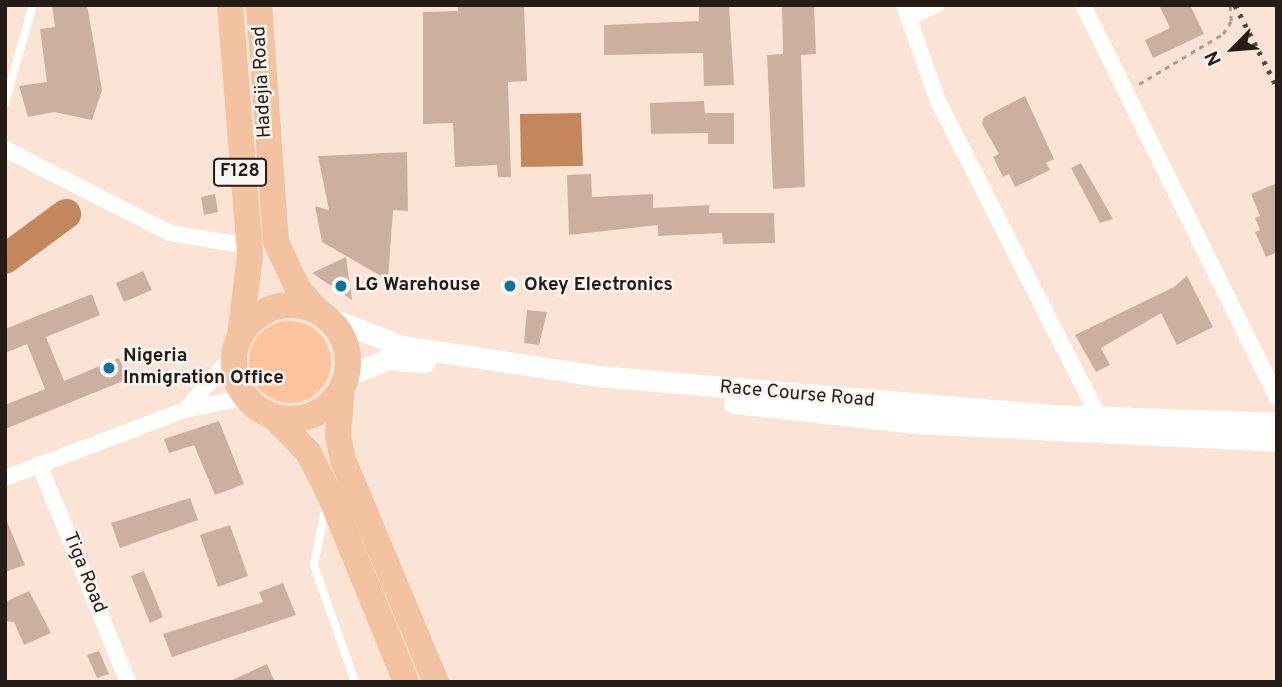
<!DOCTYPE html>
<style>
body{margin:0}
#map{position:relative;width:1282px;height:687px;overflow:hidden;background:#fbe4d5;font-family:Overpass,sans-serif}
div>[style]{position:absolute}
.green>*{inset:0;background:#fdc39d}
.round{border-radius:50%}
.water>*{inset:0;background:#c3865d}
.river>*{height:30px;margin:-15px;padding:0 15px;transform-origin:15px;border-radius:15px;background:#c3865d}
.building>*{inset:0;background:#cbb09f}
.path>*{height:2.5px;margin-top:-1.25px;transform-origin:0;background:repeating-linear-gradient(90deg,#ad9b8f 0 5px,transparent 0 10px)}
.service>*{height:8px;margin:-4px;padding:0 4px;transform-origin:4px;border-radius:4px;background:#fff}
.minor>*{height:16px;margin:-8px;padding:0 8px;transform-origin:8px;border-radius:8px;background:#fff}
.tertiary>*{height:21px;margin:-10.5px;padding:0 10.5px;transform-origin:10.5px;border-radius:10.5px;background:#fff}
.primary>*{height:26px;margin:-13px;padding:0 13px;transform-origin:13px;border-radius:13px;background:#f2c2a1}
.primary>.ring{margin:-13px;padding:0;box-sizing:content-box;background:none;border:26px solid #f2c2a1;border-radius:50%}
.rail>*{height:5px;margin-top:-2.5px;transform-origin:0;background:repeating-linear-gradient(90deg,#53473f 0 3.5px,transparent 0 10.5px)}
.dots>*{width:19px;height:19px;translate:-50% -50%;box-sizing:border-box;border:4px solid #fbf5f1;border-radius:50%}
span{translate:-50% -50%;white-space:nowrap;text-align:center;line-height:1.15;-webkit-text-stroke:5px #fbf5f1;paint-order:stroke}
.shield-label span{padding:2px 5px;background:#fbf5f1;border:2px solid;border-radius:5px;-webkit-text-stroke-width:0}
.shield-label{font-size:18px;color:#261c16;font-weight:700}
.street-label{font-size:19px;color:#261c16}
.poi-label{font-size:19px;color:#261c16;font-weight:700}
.left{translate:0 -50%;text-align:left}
.frame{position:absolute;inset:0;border:7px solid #261c16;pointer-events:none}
.north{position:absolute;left:1198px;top:14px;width:70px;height:70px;-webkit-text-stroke:5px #fbf5f1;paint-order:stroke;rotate:245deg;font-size:19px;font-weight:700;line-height:28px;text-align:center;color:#261c16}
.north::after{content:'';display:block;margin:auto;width:24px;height:32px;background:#261c16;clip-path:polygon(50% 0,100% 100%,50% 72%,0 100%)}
</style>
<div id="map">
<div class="green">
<i class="round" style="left:249px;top:321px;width:82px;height:82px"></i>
</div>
<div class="water">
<i style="clip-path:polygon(581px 113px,583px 166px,521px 167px,520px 114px)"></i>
</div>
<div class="river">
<i style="left:5px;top:259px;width:76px;rotate:-36.4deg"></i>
</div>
<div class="building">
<i style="clip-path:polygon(52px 5px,87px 5px,102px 90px,92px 120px,54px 112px,28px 117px,19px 86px,47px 82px,40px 29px,55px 27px)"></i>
<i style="clip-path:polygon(458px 5px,524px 5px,527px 81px,508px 82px,511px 177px,498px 177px,497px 165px,455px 167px,453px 123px,423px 124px,423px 12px,458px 11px)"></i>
<i style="clip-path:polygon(699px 5px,729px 5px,734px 85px,704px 86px,703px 53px,604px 55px,604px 25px,699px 21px)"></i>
<i style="clip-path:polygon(782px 5px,814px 5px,816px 54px,801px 55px,805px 187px,773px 189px,767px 55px,783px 54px)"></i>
<i style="clip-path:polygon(1159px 5px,1190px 5px,1204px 34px,1153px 58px,1145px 40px,1170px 28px)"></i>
<i style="clip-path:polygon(1025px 96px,1054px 159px,1046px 163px,1050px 170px,1015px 187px,1009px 174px,1003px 177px,993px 157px,999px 154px,982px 124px,984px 117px)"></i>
<i style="clip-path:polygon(704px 101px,705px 113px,734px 113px,734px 144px,708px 144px,708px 133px,651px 134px,650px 103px)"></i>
<i style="clip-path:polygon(407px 152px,408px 211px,393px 210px,388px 280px,322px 242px,315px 206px,329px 210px,318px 156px)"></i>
<i style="clip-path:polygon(1081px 163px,1113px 219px,1100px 223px,1071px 168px)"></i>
<i style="clip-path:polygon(591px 174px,592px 197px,653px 194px,653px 208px,709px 205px,709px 213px,774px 213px,775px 243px,723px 244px,722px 233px,658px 236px,658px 225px,569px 235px,567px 175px)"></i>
<i style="clip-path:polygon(1277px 183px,1277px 252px,1266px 257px,1255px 232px,1260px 230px,1255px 218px,1260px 216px,1251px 194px)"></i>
<i style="clip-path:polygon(215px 194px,218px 212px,204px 215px,201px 197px)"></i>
<i style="clip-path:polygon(346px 257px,352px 300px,312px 273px)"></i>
<i style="clip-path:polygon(143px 271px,152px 290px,124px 302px,116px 283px)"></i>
<i style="clip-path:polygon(1187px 276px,1213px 327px,1177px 345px,1161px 313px,1101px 348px,1110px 365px,1096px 372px,1075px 335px,1174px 287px)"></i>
<i style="clip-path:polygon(92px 294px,100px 315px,46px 337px,64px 381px,119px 358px,128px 379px,5px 429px,5px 405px,45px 389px,27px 344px,5px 353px,5px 329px)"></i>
<i style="clip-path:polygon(527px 310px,547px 312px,539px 345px,524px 343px)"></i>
<i style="clip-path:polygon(219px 421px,244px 484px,215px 495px,194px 445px,169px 453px,164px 439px)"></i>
<i style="clip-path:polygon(190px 498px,198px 520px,120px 548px,111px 523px)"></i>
<i style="clip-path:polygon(5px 517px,25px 565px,5px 572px)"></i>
<i style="clip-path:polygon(230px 525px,248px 576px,218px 587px,200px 535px)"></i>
<i style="clip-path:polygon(144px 571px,163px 617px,150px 623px,131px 576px)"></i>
<i style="clip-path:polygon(283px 583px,296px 615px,172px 657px,163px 634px,263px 602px,259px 592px)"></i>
<i style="clip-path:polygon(29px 591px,51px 633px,24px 645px,14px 622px,5px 621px,5px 602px)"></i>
<i style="clip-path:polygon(99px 651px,109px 674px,97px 678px,87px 655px)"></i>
<i style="clip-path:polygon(267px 664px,275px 682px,228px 682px)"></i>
</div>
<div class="path">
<i style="left:1139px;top:84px;width:98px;rotate:-30.8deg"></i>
<i style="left:1223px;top:34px;width:15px;rotate:-58deg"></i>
<i style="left:1231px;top:21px;width:16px;rotate:-94deg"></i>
</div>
<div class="service">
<i style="left:5px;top:103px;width:102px;rotate:-74.1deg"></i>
<i style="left:326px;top:506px;width:60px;rotate:101.5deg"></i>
<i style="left:314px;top:565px;width:124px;rotate:70.7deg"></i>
</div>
<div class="minor">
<i style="left:904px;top:5px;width:102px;rotate:70.5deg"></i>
<i style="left:938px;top:101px;width:355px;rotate:63deg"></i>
<i style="left:1083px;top:5px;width:438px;rotate:63.7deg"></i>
<i style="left:908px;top:18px;width:31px;rotate:-25deg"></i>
<i style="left:5px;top:149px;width:185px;rotate:27deg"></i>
<i style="left:170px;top:233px;width:79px;rotate:9.5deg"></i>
<i style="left:185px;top:410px;width:76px;rotate:-48.7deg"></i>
<i style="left:39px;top:464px;width:235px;rotate:67.8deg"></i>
<i style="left:5px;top:478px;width:192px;rotate:-20.7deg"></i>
<i style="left:185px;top:410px;width:63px;rotate:-11.8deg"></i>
</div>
<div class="tertiary">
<i style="left:325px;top:316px;width:83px;rotate:21.3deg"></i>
<i style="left:402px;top:346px;width:198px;rotate:8.7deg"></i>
<i style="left:598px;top:376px;width:455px;rotate:4.9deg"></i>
<i style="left:1051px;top:415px;width:226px;rotate:2deg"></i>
<i style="left:346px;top:376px;width:45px;rotate:-22deg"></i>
<i style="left:388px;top:359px;width:37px;rotate:5deg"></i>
<i style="left:734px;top:403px;width:181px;rotate:6.3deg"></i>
<i style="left:914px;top:423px;width:363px;rotate:2.8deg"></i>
</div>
<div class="primary">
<i style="left:230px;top:5px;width:251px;rotate:85.4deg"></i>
<i style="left:250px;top:255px;width:82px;rotate:97deg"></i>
<i style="left:259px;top:5px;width:238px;rotate:85.9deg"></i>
<i style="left:276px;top:242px;width:52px;rotate:64.9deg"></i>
<i style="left:298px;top:289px;width:31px;rotate:48deg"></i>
<i class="ring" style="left:234px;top:305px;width:88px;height:88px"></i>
<i style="left:342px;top:387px;width:48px;rotate:94.8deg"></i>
<i style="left:338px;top:435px;width:25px;rotate:79deg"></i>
<i style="left:343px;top:460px;width:241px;rotate:67.3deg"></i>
<i style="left:273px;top:416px;width:50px;rotate:45.8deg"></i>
<i style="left:308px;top:452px;width:46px;rotate:62.9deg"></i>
<i style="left:329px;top:493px;width:204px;rotate:67.8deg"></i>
</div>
<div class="rail">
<i style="left:1235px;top:5px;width:92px;rotate:62.9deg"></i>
</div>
<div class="dots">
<i style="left:341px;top:286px;background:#0a739f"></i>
<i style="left:510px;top:286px;background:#0a739f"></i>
<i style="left:109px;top:368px;background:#0a739f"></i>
</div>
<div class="shield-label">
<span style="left:240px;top:172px">F128</span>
</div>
<div class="street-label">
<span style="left:263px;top:82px;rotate:-93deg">Hadejia Road</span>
<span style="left:797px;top:395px;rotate:5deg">Race Course Road</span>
<span style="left:84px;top:573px;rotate:68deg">Tiga Road</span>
</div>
<div class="poi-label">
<span class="left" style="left:355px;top:286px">LG Warehouse</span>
<span class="left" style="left:524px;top:286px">Okey Electronics</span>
<span class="left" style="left:123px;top:368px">Nigeria<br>Inmigration Office</span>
</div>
<div class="frame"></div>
<div class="north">N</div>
</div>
